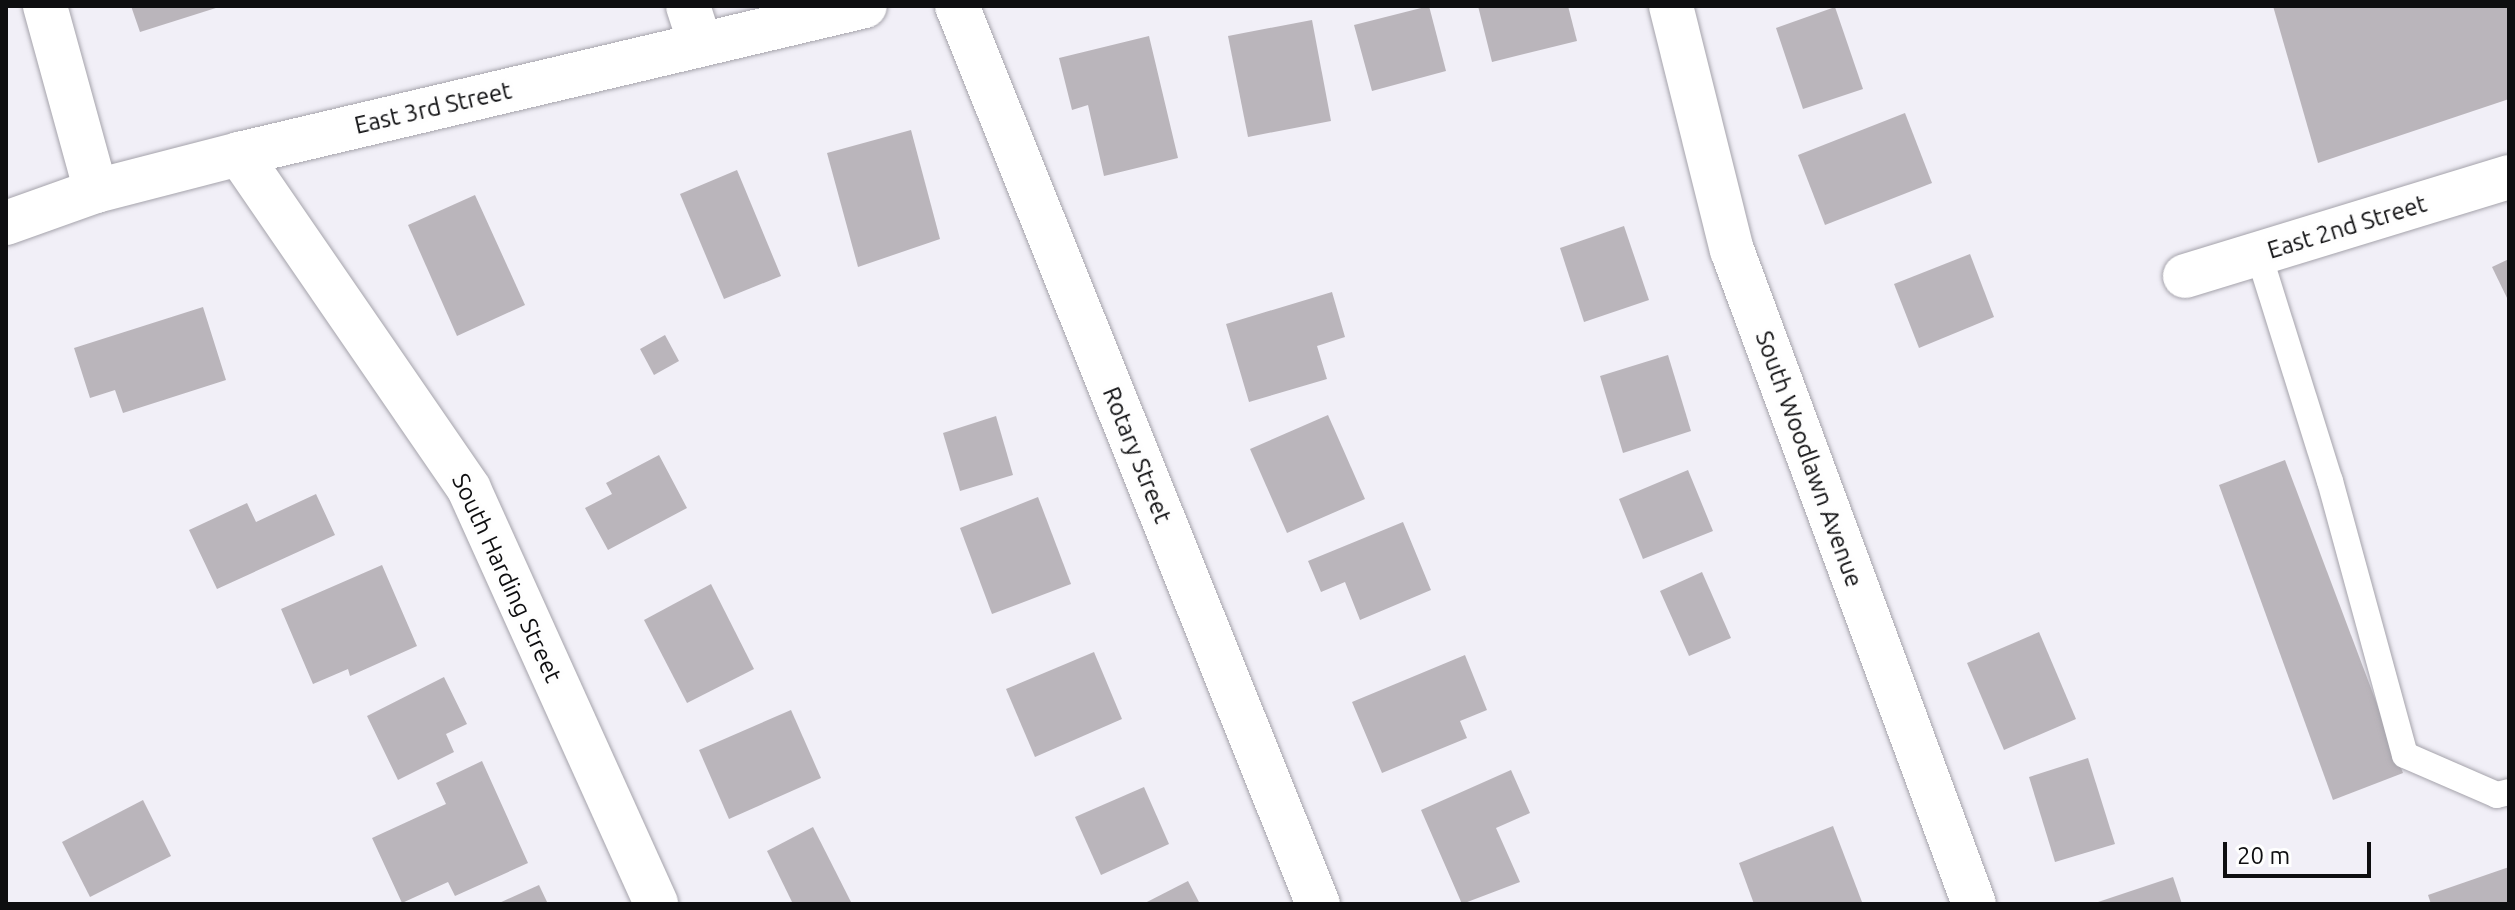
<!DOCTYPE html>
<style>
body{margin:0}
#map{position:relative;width:2515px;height:910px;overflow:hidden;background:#f1eff7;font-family:Ubuntu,sans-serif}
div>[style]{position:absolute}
.building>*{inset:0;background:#bab5bb}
.roads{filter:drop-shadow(0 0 2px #a5a3ab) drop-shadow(0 0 2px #a5a3ab)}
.service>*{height:26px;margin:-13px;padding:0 13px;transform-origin:13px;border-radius:13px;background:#fff}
.minor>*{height:44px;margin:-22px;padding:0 22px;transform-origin:22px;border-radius:22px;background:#fff}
span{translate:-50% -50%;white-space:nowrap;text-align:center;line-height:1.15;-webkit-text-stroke:7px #fefefe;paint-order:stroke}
.street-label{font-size:24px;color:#0e0e10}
.frame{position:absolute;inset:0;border:8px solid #0e0e10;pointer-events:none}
.scale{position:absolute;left:2223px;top:842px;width:148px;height:36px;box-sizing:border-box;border:4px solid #0e0e10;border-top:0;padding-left:10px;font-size:24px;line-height:28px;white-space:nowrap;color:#0e0e10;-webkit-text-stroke:6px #fefefe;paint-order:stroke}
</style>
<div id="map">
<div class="building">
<i style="clip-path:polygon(131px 6px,219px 6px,219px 7px,140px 32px)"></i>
<i style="clip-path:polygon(1429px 6px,1446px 71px,1372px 91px,1354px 25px)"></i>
<i style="clip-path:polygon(1478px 6px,1568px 6px,1577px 41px,1492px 62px)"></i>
<i style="clip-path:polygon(2273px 6px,2509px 6px,2509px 99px,2318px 163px)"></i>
<i style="clip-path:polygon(1835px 7px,1863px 89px,1803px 109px,1776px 28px)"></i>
<i style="clip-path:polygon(1312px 20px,1331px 121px,1248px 137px,1228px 36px)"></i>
<i style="clip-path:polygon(1149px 36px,1178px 158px,1104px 176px,1088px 105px,1072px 110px,1059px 58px)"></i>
<i style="clip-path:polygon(1905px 113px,1932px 183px,1825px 225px,1798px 155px)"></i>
<i style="clip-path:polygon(911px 130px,940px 239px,858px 267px,827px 153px)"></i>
<i style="clip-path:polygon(737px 170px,781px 276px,724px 299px,680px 194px)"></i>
<i style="clip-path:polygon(475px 195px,525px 305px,457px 336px,408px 225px)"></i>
<i style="clip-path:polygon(1624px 226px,1649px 300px,1584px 322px,1560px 248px)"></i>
<i style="clip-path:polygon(1970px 254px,1994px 317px,1919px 348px,1894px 284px)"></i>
<i style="clip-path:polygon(2509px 259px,2509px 302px,2492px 267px)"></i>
<i style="clip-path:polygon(1332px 292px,1345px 337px,1317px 346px,1327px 379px,1249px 402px,1226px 324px)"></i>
<i style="clip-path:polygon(203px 307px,226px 380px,123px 413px,115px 390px,90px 398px,74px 348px)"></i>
<i style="clip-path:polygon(665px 335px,679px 361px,654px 375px,640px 349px)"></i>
<i style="clip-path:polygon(1668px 355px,1691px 431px,1623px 453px,1600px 376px)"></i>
<i style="clip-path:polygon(1328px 415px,1365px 499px,1287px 533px,1250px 449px)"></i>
<i style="clip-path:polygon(996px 416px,1013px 475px,960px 491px,943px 433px)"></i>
<i style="clip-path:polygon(659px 455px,687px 508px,608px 550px,585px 508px,612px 494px,606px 483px)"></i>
<i style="clip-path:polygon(2285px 460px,2403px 773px,2333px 800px,2219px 485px)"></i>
<i style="clip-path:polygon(1688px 470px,1713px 531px,1643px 559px,1619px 499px)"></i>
<i style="clip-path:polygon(316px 494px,335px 535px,217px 589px,189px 530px,247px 503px,256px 522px)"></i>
<i style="clip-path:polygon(1038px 497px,1071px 584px,992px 614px,960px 528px)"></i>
<i style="clip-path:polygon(1403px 522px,1431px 590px,1360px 620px,1345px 582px,1321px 592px,1308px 561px)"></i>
<i style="clip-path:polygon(382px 565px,417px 646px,350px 676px,348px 669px,313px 684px,281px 609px)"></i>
<i style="clip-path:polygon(1702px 572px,1731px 638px,1689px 656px,1660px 591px)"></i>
<i style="clip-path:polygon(711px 584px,754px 669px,687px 703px,644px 620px)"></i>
<i style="clip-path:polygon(2039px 632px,2076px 719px,2004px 750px,1967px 663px)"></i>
<i style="clip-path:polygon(1094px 652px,1122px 719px,1035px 757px,1006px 689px)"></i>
<i style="clip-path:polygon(1465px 655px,1487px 710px,1460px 721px,1467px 738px,1382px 773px,1352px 702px)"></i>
<i style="clip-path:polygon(444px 677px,467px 724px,446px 734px,454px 752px,398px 780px,367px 716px)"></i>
<i style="clip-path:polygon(791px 710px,821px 778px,729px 819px,699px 750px)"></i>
<i style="clip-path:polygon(2088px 758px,2115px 844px,2055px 862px,2029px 777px)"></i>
<i style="clip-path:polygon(482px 761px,528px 863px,455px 896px,448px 882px,402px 903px,372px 838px,446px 804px,436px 783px)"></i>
<i style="clip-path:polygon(1511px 770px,1530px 813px,1496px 828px,1520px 882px,1462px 904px,1421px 810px)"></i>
<i style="clip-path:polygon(1144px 787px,1169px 844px,1101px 875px,1075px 817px)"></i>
<i style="clip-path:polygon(143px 800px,171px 856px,90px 897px,62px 842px)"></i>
<i style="clip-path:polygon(1833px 826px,1862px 902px,1754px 904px,1739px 863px)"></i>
<i style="clip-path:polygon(813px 827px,852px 904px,793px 904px,767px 851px)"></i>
<i style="clip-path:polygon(2509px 867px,2509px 904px,2431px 904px,2428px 895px)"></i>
<i style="clip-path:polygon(2173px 877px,2182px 904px,2095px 904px,2095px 903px)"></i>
<i style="clip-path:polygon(1188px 881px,1200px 904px,1143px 904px)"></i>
<i style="clip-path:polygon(539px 885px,548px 904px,497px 904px)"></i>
</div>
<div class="roads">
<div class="service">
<i style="left:2259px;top:255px;width:237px;rotate:72.6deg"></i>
<i style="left:2330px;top:481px;width:284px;rotate:74.7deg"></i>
<i style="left:2405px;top:755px;width:100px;rotate:23.5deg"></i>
<i style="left:2497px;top:795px;width:12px;rotate:-14deg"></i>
</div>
<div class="minor">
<i style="left:45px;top:6px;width:192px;rotate:74.6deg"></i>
<i style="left:688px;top:6px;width:40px;rotate:72deg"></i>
<i style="left:957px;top:6px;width:968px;rotate:68.1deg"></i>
<i style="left:1671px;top:6px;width:252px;rotate:76deg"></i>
<i style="left:1732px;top:250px;width:697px;rotate:69.69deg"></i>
<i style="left:239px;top:154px;width:406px;rotate:55.5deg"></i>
<i style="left:469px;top:489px;width:455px;rotate:65.7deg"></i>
<i style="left:6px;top:223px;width:96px;rotate:-19.6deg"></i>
<i style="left:96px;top:191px;width:148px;rotate:-14.5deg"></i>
<i style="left:239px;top:154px;width:643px;rotate:-13.3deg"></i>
<i style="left:2185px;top:276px;width:339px;rotate:-17deg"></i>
</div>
</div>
<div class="street-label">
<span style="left:433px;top:108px;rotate:-13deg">East 3rd Street</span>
<span style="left:2347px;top:227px;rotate:-17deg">East 2nd Street</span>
<span style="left:1137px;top:455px;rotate:68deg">Rotary Street</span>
<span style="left:1809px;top:459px;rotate:70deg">South Woodlawn Avenue</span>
<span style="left:507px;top:578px;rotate:65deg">South Harding Street</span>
</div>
<div class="frame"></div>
<div class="scale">20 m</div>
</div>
